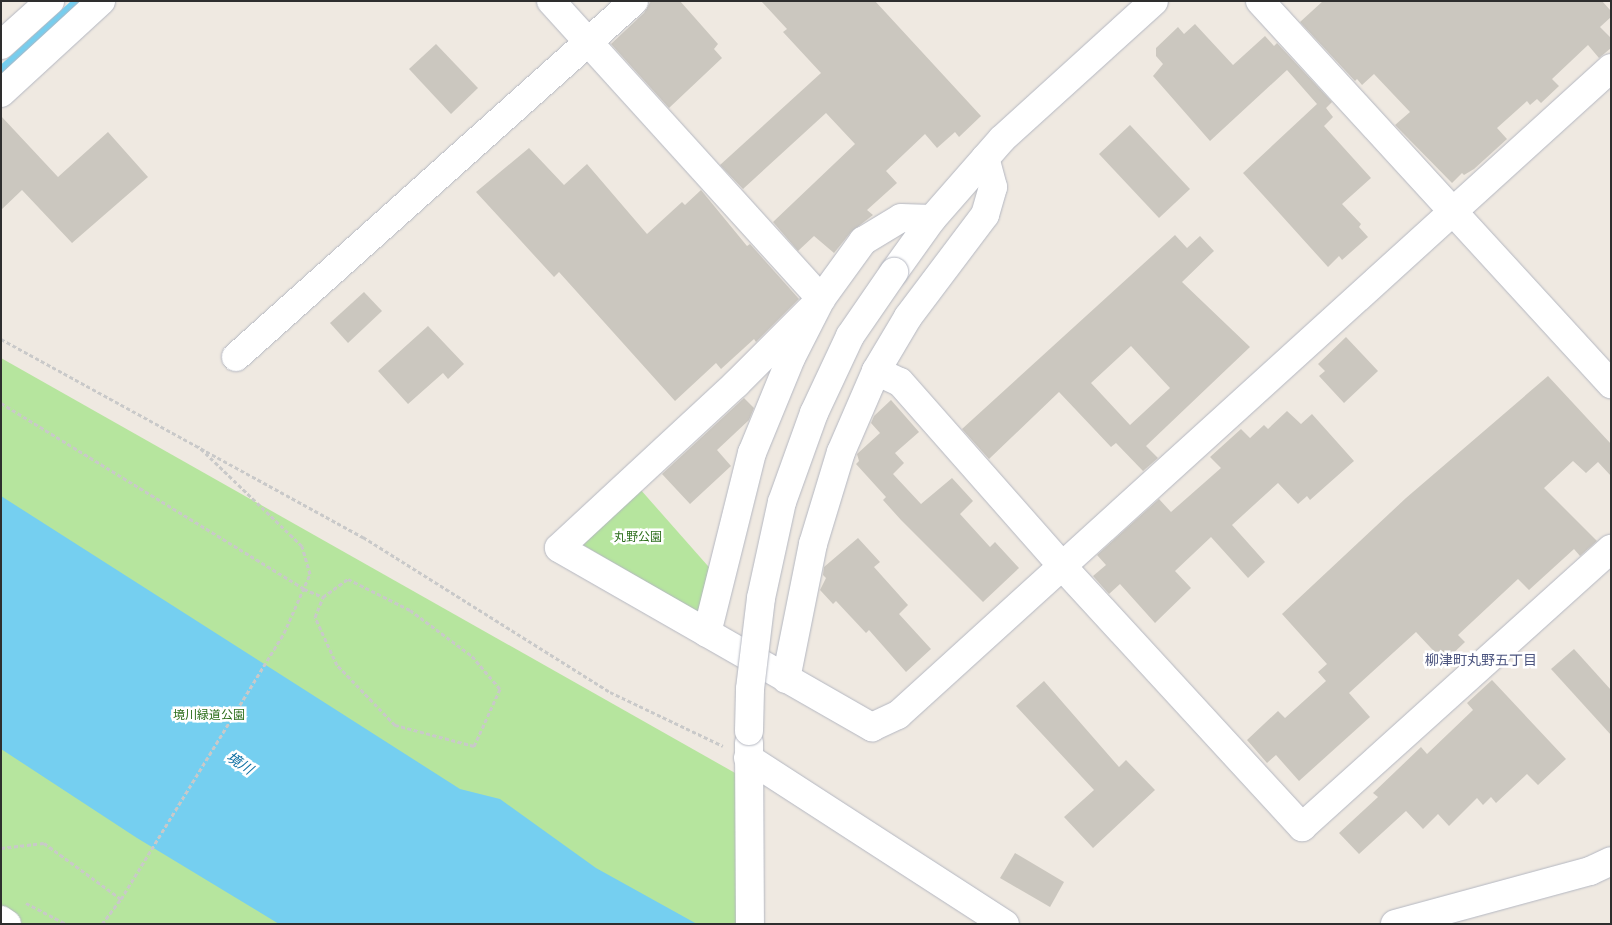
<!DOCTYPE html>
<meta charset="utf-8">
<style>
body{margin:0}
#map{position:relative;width:1612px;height:925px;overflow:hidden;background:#efe9e1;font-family:"DejaVu Sans","Noto Sans JP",sans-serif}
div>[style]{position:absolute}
.green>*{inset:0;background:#b6e59e}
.water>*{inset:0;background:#75cff0}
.stream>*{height:8px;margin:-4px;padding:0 4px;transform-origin:4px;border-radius:4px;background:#75cff0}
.building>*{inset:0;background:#cbc7bf}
.path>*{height:3px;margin-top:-1.5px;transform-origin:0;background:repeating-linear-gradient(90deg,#c9c9c9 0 4px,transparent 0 6.5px)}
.roads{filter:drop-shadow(0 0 1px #b4b7c1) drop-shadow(0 0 1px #b4b7c1)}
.minor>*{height:28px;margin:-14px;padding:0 14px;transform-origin:14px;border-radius:14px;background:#fff}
.bridges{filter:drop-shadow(0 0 1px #b4b7c1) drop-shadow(0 0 1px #b4b7c1)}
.minor-bridge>*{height:28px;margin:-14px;padding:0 14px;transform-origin:14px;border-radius:14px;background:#fff}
span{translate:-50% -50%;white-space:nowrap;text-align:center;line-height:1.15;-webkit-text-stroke:5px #fff;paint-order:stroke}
.park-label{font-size:12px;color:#2c6e1b}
.neighbourhood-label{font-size:14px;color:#4d5680}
.water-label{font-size:14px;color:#0d6fa3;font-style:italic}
.frame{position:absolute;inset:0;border:2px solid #2e2e2e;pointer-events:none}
</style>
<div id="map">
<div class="green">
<i style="clip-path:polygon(1px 358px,744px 778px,743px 924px,22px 924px,1px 910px)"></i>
<i style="clip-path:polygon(640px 489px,715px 574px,706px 617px,583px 545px)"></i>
</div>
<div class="water">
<i style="clip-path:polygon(1px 496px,460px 789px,500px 799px,596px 868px,697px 924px,279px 924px,137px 838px,1px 749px)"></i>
</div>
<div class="stream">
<i style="left:1px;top:70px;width:103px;rotate:-42.2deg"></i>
</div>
<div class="building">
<i style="clip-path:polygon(651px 1px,680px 1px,718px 44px,714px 49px,722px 58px,669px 108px,611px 44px,644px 13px)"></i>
<i style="clip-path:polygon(761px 1px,875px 1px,981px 116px,959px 137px,955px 132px,937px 148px,925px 134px,886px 171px,897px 183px,867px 210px,873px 215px,851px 232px,834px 253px,814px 236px,798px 251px,773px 222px,855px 144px,826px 113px,743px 189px,720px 165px,821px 73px,783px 32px,787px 29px)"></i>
<i style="clip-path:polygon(1323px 1px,1602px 1px,1611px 11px,1611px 17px,1600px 27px,1611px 38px,1611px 48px,1599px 58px,1588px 45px,1552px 79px,1559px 86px,1541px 103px,1537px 99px,1530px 105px,1527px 101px,1497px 128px,1507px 139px,1474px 169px,1464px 175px,1462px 173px,1452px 183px,1395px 125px,1410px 112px,1374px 74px,1362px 85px,1357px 79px,1355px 81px,1300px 22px)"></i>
<i style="clip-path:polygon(1195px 24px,1233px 65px,1265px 36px,1274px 46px,1277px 43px,1332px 102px,1326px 108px,1333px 117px,1324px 126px,1371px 178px,1342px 204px,1361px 224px,1359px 227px,1368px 237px,1342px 260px,1339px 256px,1328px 267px,1243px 173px,1317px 104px,1287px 70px,1210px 141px,1153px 76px,1163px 64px,1156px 56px,1156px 48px,1178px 27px,1184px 34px)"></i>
<i style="clip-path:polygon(436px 44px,478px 88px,451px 114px,409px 69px)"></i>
<i style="clip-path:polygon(1px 116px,58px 177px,108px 132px,148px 177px,72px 243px,22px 190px,1px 210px)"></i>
<i style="clip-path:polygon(1130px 125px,1190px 189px,1159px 218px,1099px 154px)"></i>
<i style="clip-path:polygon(529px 148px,564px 185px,587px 164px,647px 234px,682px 202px,685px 205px,701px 190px,747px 246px,750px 244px,799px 299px,756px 342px,754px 339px,721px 369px,716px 363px,675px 401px,559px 272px,554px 277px,476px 192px)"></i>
<i style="clip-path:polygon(evenodd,1175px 235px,1187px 248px,1200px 236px,1214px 251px,1182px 282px,1250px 347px,1146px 446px,1158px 458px,1143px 471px,1116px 443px,1111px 447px,1059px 392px,989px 459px,962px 429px,1175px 235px,1131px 346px,1170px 388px,1130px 425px,1091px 383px,1131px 346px)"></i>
<i style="clip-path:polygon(364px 292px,382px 311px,348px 343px,330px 323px)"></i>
<i style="clip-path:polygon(428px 326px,464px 364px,448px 379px,443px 373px,408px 404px,378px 371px)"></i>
<i style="clip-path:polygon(1346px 337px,1378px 371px,1344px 403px,1319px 376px,1325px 371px,1318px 364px)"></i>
<i style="clip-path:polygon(1548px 376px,1611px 444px,1611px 476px,1598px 462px,1586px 473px,1573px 461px,1544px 488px,1597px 541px,1580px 556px,1574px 549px,1529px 590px,1518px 579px,1458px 635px,1465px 642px,1444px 662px,1416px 632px,1349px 693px,1370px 717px,1299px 781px,1276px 755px,1267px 763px,1247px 740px,1278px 711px,1285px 718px,1326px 681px,1318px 672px,1327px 664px,1282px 614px,1406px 498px)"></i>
<i style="clip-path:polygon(744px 398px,754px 408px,749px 420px,717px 450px,731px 466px,690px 504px,662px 474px)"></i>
<i style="clip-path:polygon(891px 400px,919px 432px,895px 453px,904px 463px,893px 474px,921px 504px,952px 478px,973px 501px,960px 514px,990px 547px,995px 542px,1019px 568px,983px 602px,901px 520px,883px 500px,886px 497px,856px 464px,859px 461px,857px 454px,880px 433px,871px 423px,874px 416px)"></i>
<i style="clip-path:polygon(1287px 411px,1301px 424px,1312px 414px,1354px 461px,1310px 500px,1307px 496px,1298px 504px,1278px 483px,1232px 525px,1265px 562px,1248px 578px,1211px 537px,1175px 571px,1191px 588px,1155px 623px,1120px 584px,1109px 594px,1093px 576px,1106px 565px,1097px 555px,1159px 499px,1171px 512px,1221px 468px,1210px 457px,1241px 429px,1250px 438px,1264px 425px,1268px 429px)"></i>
<i style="clip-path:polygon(858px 538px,880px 562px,874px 567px,908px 605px,899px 614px,931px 649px,906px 672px,869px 630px,866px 633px,836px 601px,833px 604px,820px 590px,826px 578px,823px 575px,824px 567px)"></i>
<i style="clip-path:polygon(1574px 649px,1611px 690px,1611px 735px,1551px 669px)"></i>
<i style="clip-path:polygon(1492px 680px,1566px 759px,1538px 785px,1527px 774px,1496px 803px,1491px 797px,1483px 805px,1477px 798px,1449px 826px,1438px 814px,1423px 829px,1406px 811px,1359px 854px,1339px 833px,1378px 797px,1373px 793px,1421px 747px,1427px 754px,1473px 710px,1467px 703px)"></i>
<i style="clip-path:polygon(1044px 681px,1119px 767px,1126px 760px,1155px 790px,1093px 848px,1064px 817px,1094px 790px,1016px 706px)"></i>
<i style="clip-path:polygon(1015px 853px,1064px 882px,1050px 907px,1000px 878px)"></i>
</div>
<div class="path">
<i style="left:1px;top:339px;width:413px;rotate:28.7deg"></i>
<i style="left:363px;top:537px;width:292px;rotate:32.1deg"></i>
<i style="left:610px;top:692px;width:125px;rotate:25.5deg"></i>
<i style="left:1px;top:403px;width:356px;rotate:31.5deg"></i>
<i style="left:304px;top:589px;width:21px;rotate:23deg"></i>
<i style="left:323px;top:597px;width:31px;rotate:-36deg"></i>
<i style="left:348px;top:579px;width:69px;rotate:26.6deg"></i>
<i style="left:410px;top:610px;width:77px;rotate:36.6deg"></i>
<i style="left:472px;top:656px;width:43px;rotate:49.7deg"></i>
<i style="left:500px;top:689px;width:63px;rotate:114.5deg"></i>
<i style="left:474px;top:746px;width:82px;rotate:-165.1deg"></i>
<i style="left:395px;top:725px;width:83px;rotate:-134deg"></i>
<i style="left:337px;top:665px;width:53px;rotate:-114.6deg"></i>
<i style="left:315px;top:617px;width:22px;rotate:-68deg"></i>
<i style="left:1px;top:848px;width:43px;rotate:-6.6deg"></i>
<i style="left:44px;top:843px;width:95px;rotate:36deg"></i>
<i style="left:26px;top:903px;width:45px;rotate:27.7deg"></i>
<i style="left:102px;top:924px;width:31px;rotate:-53deg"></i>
<i style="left:121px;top:899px;width:312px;rotate:-58.5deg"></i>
<i style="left:284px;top:633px;width:64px;rotate:-66.2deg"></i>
<i style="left:310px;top:574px;width:29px;rotate:-106deg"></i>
<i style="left:302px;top:546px;width:144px;rotate:-136.1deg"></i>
</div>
<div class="roads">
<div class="minor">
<i style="left:551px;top:1px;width:402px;rotate:47.8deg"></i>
<i style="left:821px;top:299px;width:120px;rotate:135deg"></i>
<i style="left:736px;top:384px;width:241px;rotate:137.2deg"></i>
<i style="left:559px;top:548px;width:361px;rotate:29.8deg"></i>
<i style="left:872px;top:727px;width:29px;rotate:-25deg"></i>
<i style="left:898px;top:715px;width:963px;rotate:-42.22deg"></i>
<i style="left:1260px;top:1px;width:520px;rotate:47.5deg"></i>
<i style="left:1px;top:45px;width:66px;rotate:-41.9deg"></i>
<i style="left:1px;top:93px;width:136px;rotate:-42.6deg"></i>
<i style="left:894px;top:272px;width:65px;rotate:-54.4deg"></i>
<i style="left:932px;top:219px;width:106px;rotate:-48.8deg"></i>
<i style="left:1002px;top:139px;width:205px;rotate:-42.2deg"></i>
<i style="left:236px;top:357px;width:534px;rotate:-41.81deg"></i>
<i style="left:876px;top:371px;width:26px;rotate:25deg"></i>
<i style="left:900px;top:382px;width:245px;rotate:48.6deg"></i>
<i style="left:1062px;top:566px;width:355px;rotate:47.4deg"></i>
<i style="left:1302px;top:827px;width:416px;rotate:-42deg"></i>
<i style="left:707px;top:633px;width:186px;rotate:-76deg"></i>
<i style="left:752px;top:453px;width:103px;rotate:-67.7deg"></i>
<i style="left:791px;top:358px;width:66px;rotate:-63deg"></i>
<i style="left:821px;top:299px;width:72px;rotate:-54.1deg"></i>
<i style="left:863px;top:241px;width:44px;rotate:-31.2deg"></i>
<i style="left:901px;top:218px;width:31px;rotate:2deg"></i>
<i style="left:786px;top:679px;width:138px;rotate:-78.7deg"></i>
<i style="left:813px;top:544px;width:96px;rotate:-73.1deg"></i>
<i style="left:841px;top:452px;width:88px;rotate:-66.6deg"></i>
<i style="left:876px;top:371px;width:63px;rotate:-59.3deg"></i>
<i style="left:908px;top:317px;width:128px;rotate:-53deg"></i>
<i style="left:985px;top:215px;width:29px;rotate:-74deg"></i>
<i style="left:993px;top:187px;width:30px;rotate:-105deg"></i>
<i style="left:749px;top:743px;width:181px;rotate:89.7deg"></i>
<i style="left:748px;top:758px;width:306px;rotate:32.9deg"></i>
<i style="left:1px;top:920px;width:7px;rotate:34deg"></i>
<i style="left:1395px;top:924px;width:202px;rotate:-15.2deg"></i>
<i style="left:1590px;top:871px;width:23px;rotate:-25deg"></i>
</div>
</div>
<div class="bridges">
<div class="minor-bridge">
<i style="left:749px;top:731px;width:42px;rotate:-88.6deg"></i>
<i style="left:750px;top:689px;width:92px;rotate:-83.1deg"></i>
<i style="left:761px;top:598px;width:98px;rotate:-77.7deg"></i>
<i style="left:782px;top:502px;width:95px;rotate:-70.2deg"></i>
<i style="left:814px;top:413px;width:85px;rotate:-64.9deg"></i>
<i style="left:850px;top:336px;width:78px;rotate:-55.5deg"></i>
</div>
</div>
<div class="park-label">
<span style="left:638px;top:538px">丸野公園</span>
<span style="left:209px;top:716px">境川緑道公園</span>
</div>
<div class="neighbourhood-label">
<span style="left:1481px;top:660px">柳津町丸野五丁目</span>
</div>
<div class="water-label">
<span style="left:240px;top:763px;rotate:34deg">境川</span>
</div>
<div class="frame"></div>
</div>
